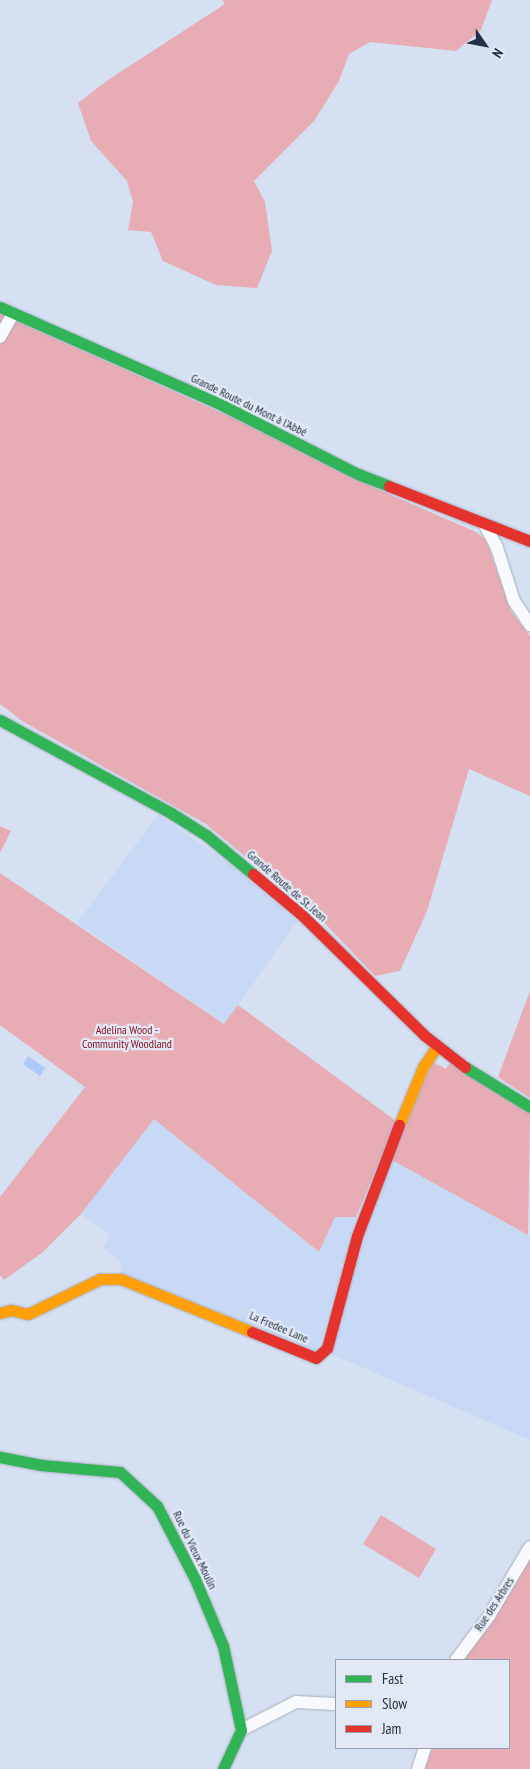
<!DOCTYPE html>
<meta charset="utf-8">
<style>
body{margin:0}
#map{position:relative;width:530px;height:1769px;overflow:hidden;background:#d5e0f2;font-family:"PT Sans Narrow",sans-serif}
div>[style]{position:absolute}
.built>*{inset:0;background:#c8d9f5}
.green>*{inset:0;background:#e7acb4}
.water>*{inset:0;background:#adc9f9}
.roads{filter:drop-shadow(0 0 1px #a5afc0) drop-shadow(0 0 1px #a5afc0)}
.street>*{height:12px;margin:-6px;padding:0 6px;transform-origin:6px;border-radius:6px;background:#f9fafd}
.fast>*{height:11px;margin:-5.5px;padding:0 5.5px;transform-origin:5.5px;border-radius:5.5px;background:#30b455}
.slow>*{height:11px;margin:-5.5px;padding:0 5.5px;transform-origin:5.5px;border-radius:5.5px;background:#ff9f0a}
.jam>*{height:11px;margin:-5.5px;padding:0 5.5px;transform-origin:5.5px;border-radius:5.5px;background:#e5322d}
span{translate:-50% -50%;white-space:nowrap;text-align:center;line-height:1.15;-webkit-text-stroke:4.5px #e2e9f4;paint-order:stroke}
.street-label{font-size:12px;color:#243045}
.park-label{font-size:12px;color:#881222}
.legend{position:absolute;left:335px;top:1659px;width:175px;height:90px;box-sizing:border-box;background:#e2e9f4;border:1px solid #969fae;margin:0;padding:6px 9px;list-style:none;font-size:15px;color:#243045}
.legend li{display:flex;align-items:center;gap:10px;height:25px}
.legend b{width:25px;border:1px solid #969fae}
.north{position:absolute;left:460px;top:20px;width:50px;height:50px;-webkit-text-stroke:4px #e2e9f4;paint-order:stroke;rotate:123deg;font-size:14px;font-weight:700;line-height:20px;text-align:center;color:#243045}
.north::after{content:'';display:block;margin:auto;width:18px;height:22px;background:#243045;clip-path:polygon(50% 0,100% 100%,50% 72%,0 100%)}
</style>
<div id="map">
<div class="built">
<i style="clip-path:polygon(158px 815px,231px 865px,297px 921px,225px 1024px,77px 923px)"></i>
<i style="clip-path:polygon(154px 1119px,319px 1252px,335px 1217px,356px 1217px,322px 1340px,314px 1352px,120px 1275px,122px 1264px,104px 1248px,110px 1234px,81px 1214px)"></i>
<i style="clip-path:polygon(390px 1159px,530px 1236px,530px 1440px,329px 1353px)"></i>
</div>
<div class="green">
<i style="clip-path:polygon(222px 0,492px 0,481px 30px,456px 51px,370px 42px,349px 54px,339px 81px,314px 121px,254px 181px,265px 202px,272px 251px,257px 288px,216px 285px,163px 261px,151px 232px,128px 230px,133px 202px,127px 181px,91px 141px,78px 103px,108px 80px,225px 4px)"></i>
<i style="clip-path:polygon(0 314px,233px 418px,361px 482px,476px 532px,486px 540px,511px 611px,530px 636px,530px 796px,469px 769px,427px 911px,400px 971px,375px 976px,319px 917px,206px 824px,22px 721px,0 704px)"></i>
<i style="clip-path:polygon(0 826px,11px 831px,0 853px)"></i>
<i style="clip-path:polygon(0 873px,224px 1024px,238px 1005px,396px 1121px,356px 1217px,335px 1217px,319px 1252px,154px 1119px,81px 1214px,43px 1252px,4px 1280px,0 1275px,0 1197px,85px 1087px,0 1025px)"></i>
<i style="clip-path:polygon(530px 991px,530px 1098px,498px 1077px)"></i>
<i style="clip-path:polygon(433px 1062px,446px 1069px,450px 1063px,530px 1113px,528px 1235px,390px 1159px)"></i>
<i style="clip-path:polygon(381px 1515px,436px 1549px,419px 1578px,363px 1544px)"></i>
<i style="clip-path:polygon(530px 1555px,530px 1769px,425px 1769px,432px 1748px,509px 1748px,509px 1660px,461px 1660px)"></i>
</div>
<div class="water">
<i style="clip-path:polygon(28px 1056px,45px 1068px,40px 1076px,23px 1064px)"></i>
</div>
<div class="roads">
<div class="street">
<i style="left:0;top:337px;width:26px;rotate:-61deg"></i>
<i style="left:486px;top:527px;width:24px;rotate:62deg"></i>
<i style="left:497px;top:548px;width:56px;rotate:72.2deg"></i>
<i style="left:514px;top:601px;width:29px;rotate:56deg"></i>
<i style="left:456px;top:1660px;width:55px;rotate:-53.1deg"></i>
<i style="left:489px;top:1616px;width:80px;rotate:-59.3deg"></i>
<i style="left:241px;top:1730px;width:62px;rotate:-27deg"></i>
<i style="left:296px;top:1702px;width:40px;rotate:2.9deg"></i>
<i style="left:418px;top:1769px;width:22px;rotate:-72deg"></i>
</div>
<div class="fast">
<i style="left:0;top:307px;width:238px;rotate:23.8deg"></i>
<i style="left:218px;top:403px;width:157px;rotate:26.9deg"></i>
<i style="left:358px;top:474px;width:33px;rotate:21deg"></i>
<i style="left:0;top:720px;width:195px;rotate:28.5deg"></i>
<i style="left:171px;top:813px;width:41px;rotate:32.2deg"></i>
<i style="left:206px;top:835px;width:61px;rotate:39.7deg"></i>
<i style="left:465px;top:1067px;width:76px;rotate:31.6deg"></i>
<i style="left:0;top:1457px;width:42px;rotate:11deg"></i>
<i style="left:41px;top:1465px;width:79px;rotate:5.1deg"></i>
<i style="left:120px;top:1472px;width:50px;rotate:42.6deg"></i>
<i style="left:157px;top:1506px;width:82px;rotate:62.5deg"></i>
<i style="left:195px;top:1579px;width:73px;rotate:67.3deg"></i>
<i style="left:223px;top:1646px;width:86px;rotate:77.9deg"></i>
<i style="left:241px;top:1730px;width:43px;rotate:114.8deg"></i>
</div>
<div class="slow">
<i style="left:399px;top:1125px;width:63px;rotate:-67.5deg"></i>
<i style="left:423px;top:1067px;width:25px;rotate:-56deg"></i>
<i style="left:0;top:1313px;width:11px;rotate:-15deg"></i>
<i style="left:11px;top:1310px;width:17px;rotate:13deg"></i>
<i style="left:28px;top:1314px;width:80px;rotate:-25.9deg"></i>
<i style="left:100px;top:1279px;width:21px"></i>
<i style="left:121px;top:1279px;width:141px;rotate:22deg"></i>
</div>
<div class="jam">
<i style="left:389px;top:486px;width:151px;rotate:21.3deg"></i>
<i style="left:253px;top:874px;width:65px;rotate:40deg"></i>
<i style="left:303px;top:916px;width:170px;rotate:44.5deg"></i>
<i style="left:424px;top:1035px;width:52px;rotate:38deg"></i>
<i style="left:252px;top:1332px;width:69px;rotate:22.1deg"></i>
<i style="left:316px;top:1358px;width:15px;rotate:-42deg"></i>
<i style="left:327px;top:1348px;width:116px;rotate:-75deg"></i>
<i style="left:357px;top:1236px;width:119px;rotate:-69.3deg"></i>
</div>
</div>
<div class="street-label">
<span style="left:249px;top:405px;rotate:26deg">Grande Route du Mont à l'Abbé</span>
<span style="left:287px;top:886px;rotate:41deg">Grande Route de St. Jean</span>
<span style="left:279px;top:1327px;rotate:23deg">La Fredee Lane</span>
<span style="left:195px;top:1550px;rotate:64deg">Rue du Vieux Moulin</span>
<span style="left:494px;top:1604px;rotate:-57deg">Rue des Arbres</span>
</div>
<div class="park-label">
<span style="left:127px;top:1037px">Adelina Wood -<br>Community Woodland</span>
</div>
<ul class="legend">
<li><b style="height:6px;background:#30b455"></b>Fast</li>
<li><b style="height:6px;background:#ff9f0a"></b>Slow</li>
<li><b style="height:6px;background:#e5322d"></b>Jam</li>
</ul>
<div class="north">N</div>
</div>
